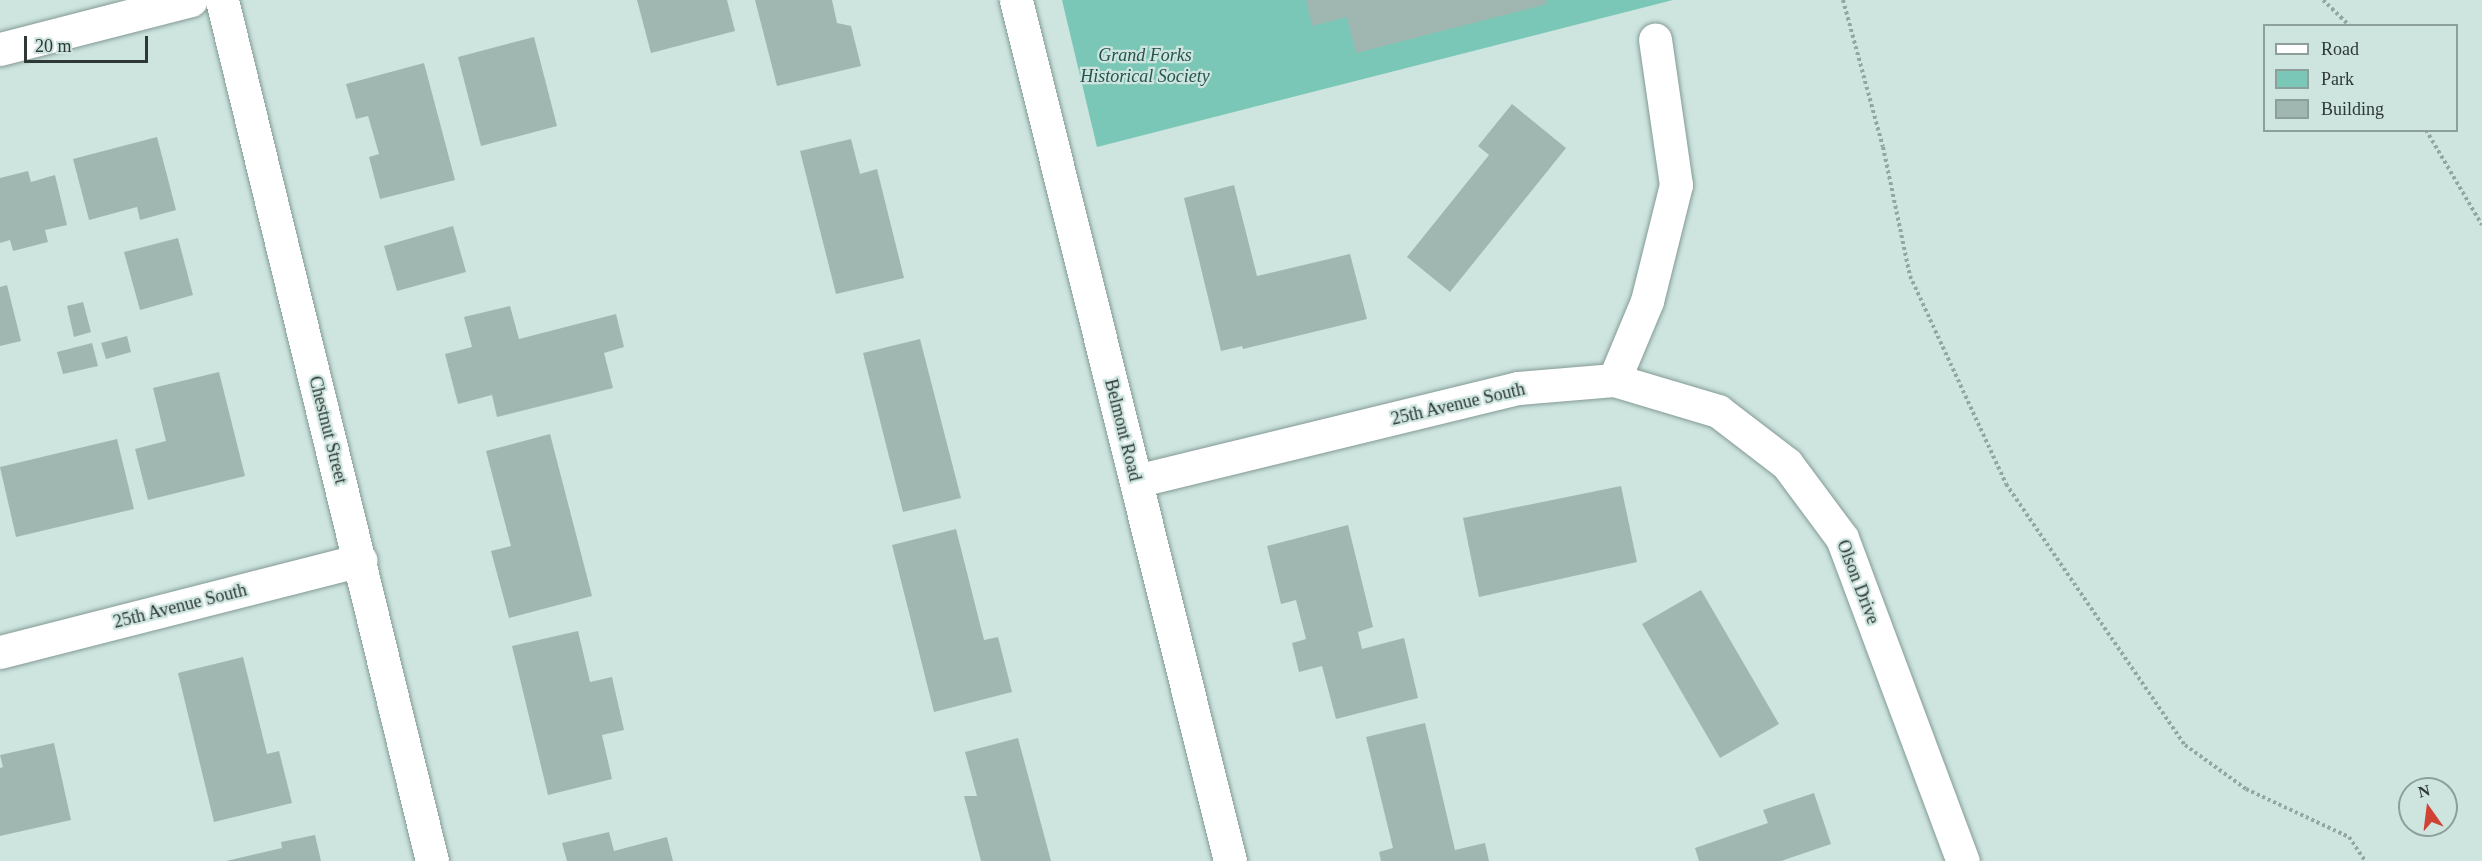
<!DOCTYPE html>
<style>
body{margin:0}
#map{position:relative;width:2482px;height:861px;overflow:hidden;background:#cde4df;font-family:"Times New Roman",serif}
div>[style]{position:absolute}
.green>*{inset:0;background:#7ac7b7}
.building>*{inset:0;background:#a0b7b1}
.path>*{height:4px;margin-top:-2px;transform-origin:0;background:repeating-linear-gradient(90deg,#93a6a1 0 3px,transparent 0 6px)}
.roads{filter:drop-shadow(0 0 2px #849a95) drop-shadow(0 0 2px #849a95)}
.minor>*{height:33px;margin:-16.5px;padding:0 16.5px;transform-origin:16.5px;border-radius:16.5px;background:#fff}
.tertiary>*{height:33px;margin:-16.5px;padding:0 16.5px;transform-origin:16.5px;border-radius:16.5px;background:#fff}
span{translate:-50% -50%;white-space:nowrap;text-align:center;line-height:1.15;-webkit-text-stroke:4.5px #cde4df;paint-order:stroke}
.park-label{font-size:18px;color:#24544b;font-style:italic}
.street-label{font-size:18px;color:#2e3835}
.legend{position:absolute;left:2263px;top:24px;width:195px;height:108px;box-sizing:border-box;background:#cde4df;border:2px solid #8d9f9b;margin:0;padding:8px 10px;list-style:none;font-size:18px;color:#2e3835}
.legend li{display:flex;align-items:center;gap:12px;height:30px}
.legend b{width:30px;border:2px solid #8d9f9b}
.north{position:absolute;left:2398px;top:777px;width:60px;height:60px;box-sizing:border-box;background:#cde4df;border:2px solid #8d9f9b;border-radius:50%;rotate:346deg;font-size:16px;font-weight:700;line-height:24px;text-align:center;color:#2e3835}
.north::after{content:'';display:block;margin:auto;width:21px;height:27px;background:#d04234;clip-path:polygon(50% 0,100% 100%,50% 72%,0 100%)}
.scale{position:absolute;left:24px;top:36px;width:124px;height:27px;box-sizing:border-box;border:3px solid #2e3835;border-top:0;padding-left:8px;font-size:18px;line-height:21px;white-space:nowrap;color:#2e3835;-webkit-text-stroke:4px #cde4df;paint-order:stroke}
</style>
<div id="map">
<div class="green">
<i style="clip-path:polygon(1062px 0,1673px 0,1097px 147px)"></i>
</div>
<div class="building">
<i style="clip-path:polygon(637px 0,727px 0,735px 31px,651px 53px)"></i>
<i style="clip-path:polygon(755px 0,832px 0,837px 23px,851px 26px,861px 66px,777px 86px)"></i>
<i style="clip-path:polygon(1306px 0,1546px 0,1547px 4px,1356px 53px,1347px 17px,1312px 26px)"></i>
<i style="clip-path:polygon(534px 37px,557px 126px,481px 146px,458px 57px)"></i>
<i style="clip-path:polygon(424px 63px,455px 180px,380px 199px,369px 157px,379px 154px,368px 116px,356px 119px,346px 84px)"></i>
<i style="clip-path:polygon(1512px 104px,1566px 148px,1450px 292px,1407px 257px,1489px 155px,1478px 146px)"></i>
<i style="clip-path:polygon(157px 137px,176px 210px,140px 220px,137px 207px,89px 220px,73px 159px)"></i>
<i style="clip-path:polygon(851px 139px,860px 174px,877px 169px,904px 278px,836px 294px,800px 151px)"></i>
<i style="clip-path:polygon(28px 171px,31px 182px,55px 175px,67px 225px,45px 230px,48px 242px,13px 251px,10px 240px,0 243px,0 178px)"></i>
<i style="clip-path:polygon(1234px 185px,1257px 276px,1350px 254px,1367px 319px,1243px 349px,1242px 346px,1221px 351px,1184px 198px)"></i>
<i style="clip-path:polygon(453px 226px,466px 272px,397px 291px,384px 246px)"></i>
<i style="clip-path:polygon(178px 238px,193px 295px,140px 310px,124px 252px)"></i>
<i style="clip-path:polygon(7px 285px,21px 341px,0 346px,0 287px)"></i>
<i style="clip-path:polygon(83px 302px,91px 332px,74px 337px,67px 306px)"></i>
<i style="clip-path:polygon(510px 306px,519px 339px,616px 314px,624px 347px,604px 353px,613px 388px,497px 417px,492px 395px,458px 404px,445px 354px,472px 347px,464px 317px)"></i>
<i style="clip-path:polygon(127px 336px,131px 352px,106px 359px,101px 343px)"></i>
<i style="clip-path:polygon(920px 339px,961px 498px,903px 512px,863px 353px)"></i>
<i style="clip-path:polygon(92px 343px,98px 366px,63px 374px,57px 352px)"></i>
<i style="clip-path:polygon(219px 372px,245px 476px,148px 500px,135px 449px,166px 441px,153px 388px)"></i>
<i style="clip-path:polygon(550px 434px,592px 596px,509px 618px,491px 551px,511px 546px,486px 451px)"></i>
<i style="clip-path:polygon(117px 439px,134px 509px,16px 537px,0 467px)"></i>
<i style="clip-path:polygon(1621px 486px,1637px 562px,1479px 597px,1463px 518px)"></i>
<i style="clip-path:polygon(1348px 525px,1373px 627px,1358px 632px,1362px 649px,1404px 638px,1418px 698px,1336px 719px,1322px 666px,1299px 672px,1292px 643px,1306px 639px,1296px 600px,1281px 604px,1267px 546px)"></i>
<i style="clip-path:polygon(956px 529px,984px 640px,998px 637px,1012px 692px,934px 712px,892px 545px)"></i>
<i style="clip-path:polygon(1701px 590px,1779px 724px,1720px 758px,1642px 624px)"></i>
<i style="clip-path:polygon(578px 631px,590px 682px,612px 677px,624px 730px,602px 735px,612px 779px,548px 795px,512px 646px)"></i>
<i style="clip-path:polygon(243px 657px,267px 754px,279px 751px,292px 803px,214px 822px,178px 673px)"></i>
<i style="clip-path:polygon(1425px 723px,1455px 850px,1485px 843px,1489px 861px,1381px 861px,1379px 852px,1393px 848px,1366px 737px)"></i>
<i style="clip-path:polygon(1018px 738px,1051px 861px,981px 861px,964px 796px,977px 796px,965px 752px)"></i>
<i style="clip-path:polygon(54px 743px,71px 820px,0 836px,0 768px,3px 767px,0 755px)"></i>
<i style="clip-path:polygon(1814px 793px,1831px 844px,1781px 861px,1699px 861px,1695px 848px,1768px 823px,1763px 810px)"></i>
<i style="clip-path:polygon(609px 832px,614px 851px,667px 837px,673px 861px,567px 861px,562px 843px)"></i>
<i style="clip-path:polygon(315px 835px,321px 861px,226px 861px,282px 848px,281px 842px)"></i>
</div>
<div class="path">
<i style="left:1843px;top:0;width:152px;rotate:74.8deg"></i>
<i style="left:1883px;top:147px;width:132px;rotate:78.2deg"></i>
<i style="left:1910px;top:276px;width:229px;rotate:65.2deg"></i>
<i style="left:2006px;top:484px;width:316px;rotate:55.6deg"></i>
<i style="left:2185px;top:745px;width:75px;rotate:35.8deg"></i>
<i style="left:2246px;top:789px;width:114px;rotate:25deg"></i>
<i style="left:2349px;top:837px;width:29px;rotate:56deg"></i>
<i style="left:2323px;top:0;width:37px;rotate:44deg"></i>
<i style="left:2426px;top:130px;width:110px;rotate:59.5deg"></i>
</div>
<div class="roads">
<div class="minor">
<i style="left:222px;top:0;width:886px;rotate:76.29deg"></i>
<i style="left:0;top:49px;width:197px;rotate:-14.4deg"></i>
<i style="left:1614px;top:380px;width:109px;rotate:16.6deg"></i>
<i style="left:1718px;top:411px;width:87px;rotate:37.5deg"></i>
<i style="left:1787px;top:464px;width:92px;rotate:53.4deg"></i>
<i style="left:1842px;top:538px;width:345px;rotate:69.5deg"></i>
<i style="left:1136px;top:481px;width:393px;rotate:-13.7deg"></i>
<i style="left:1518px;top:388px;width:96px;rotate:-4.8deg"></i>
<i style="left:1614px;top:380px;width:86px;rotate:-67.3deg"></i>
<i style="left:1647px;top:301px;width:120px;rotate:-76deg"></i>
<i style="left:1676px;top:185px;width:147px;rotate:-98.2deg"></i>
<i style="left:0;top:652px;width:372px;rotate:-14.3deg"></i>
</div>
<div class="tertiary">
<i style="left:1016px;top:0;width:887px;rotate:76.04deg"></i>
</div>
</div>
<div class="park-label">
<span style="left:1145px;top:66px">Grand Forks<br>Historical Society</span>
</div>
<div class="street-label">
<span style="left:1458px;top:404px;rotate:-13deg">25th Avenue South</span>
<span style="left:328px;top:430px;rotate:76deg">Chestnut Street</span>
<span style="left:1123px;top:430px;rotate:76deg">Belmont Road</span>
<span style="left:1858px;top:582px;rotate:69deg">Olson Drive</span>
<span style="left:180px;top:606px;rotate:-14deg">25th Avenue South</span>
</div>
<ul class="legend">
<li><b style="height:8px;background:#fff"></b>Road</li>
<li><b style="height:16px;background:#7ac7b7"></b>Park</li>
<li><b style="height:16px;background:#a0b7b1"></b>Building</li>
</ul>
<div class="north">N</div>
<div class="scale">20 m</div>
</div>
